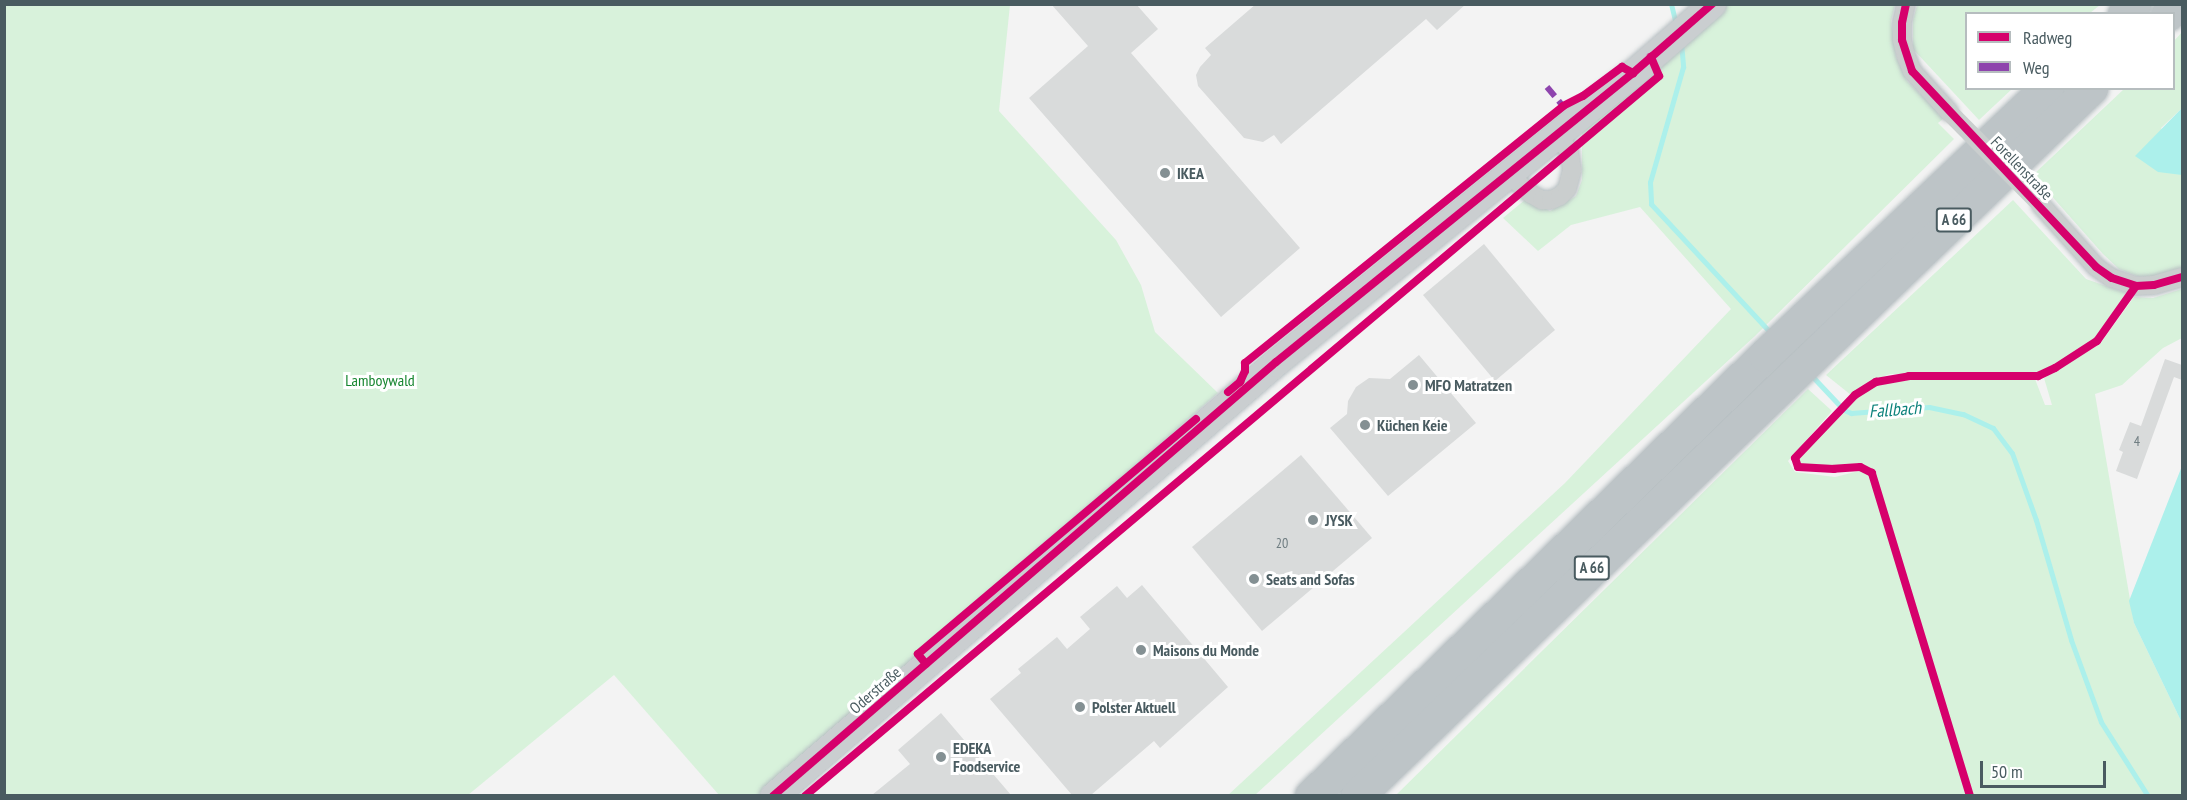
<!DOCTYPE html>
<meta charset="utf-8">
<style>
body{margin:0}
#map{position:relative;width:2187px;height:800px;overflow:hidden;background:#f3f3f3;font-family:"PT Sans Narrow",sans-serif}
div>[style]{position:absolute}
.green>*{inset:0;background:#d8f2db}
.water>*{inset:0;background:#acf0eb}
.stream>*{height:5px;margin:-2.5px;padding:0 2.5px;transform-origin:2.5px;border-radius:2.5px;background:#acf0eb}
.building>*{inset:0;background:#d9dbdb}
.roads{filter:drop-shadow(0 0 2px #b8c0c3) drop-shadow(0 0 2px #b8c0c3)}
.street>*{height:18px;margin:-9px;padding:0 9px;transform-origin:9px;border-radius:9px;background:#cacece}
.secondary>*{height:27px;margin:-13.5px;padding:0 13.5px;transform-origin:13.5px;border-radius:13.5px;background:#caced0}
.highway>*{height:33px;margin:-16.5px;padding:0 16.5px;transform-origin:16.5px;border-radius:16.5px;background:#bdc4c7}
.street-bridge>*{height:18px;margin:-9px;padding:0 9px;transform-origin:9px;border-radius:9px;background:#cacece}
.quiet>*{height:6px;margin-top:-3px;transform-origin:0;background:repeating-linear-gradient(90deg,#8e44ad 0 12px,transparent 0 18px)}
.cycleway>*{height:8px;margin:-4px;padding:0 4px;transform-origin:4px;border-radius:4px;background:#d6006c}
.dots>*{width:16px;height:16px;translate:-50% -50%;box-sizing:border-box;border:3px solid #fff;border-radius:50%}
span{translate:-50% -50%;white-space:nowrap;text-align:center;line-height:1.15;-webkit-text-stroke:6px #fff;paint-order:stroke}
.number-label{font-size:14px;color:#6e7c80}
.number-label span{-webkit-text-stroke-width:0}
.shield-label span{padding:2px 4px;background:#fff;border:2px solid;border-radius:4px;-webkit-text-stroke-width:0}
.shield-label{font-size:15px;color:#495b60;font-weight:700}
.street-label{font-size:16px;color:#495b60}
.poi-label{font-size:16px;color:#495b60;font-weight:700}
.left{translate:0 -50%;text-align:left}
.park-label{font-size:16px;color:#16852f}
.water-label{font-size:18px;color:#0c827b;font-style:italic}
.frame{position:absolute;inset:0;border:6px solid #495b60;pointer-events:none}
.legend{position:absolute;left:1965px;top:12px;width:210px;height:78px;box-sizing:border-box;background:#fff;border:2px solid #b6bdbf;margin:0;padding:8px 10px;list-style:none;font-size:18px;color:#495b60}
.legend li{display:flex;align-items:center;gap:12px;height:30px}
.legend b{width:30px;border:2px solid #b6bdbf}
.scale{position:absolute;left:1980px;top:761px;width:126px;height:27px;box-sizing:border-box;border:3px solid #495b60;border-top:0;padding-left:8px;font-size:18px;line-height:21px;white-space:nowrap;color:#495b60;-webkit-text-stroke:4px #fff;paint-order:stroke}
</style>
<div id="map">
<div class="green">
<i style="clip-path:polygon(5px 5px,1010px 5px,999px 111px,1116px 240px,1141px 285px,1155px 332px,1218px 393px,759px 795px,719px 795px,614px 675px,468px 795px,5px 796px)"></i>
<i style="clip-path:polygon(1727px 5px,1895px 5px,1891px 21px,1896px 57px,1907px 81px,1944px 118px,1938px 123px,1954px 139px,1755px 336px,1255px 795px,1227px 796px,1565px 483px,1731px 309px,1640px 207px,1571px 225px,1538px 251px,1503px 218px,1526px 199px,1550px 211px,1576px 196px,1582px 180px,1582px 127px)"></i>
<i style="clip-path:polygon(1917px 5px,2100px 5px,2090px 13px,1966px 14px,1966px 88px,2012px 89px,1979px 120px,1913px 49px,1913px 20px)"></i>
<i style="clip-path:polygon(2182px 32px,2182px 108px,2161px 128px,2182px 175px,2182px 272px,2155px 279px,2137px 276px,2119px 269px,2103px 254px,2033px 175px,2124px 89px,2174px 88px,2174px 41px)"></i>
<i style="clip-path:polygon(2013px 200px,2086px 279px,2126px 293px,2095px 339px,2038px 374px,1890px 374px,1874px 380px,1851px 395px,1826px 375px)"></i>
<i style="clip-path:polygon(2182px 289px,2182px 338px,2163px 348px,2122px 385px,2095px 394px,2134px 623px,2182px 723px,2182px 795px,1395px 796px,1808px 389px,1832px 411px,1788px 461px,1795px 472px,1835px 477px,1867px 469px,1860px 464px,1834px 467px,1802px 464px,1798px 458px,1856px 395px,1878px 384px,1909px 378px,2035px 379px,2045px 405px,2052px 405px,2044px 378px,2100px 344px,2134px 297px,2153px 298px)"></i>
</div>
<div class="water">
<i style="clip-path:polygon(2182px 108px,2182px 175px,2158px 172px,2135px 156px)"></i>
<i style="clip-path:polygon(2182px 466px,2182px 723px,2134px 623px,2129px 601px)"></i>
</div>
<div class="stream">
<i style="left:1671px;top:4px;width:21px;rotate:76deg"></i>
<i style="left:1681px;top:42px;width:25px;rotate:85deg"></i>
<i style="left:1683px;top:67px;width:120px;rotate:106deg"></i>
<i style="left:1650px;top:182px;width:22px;rotate:87deg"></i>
<i style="left:1651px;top:204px;width:176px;rotate:47.1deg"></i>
<i style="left:1811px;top:375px;width:48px;rotate:46.7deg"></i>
<i style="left:1844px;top:410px;width:8px;rotate:23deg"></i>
<i style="left:1851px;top:413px;width:78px;rotate:-4.4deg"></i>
<i style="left:1929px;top:407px;width:35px;rotate:12deg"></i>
<i style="left:1963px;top:414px;width:33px;rotate:25deg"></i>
<i style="left:1993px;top:428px;width:31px;rotate:53deg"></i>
<i style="left:2012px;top:453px;width:71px;rotate:70.3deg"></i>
<i style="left:2036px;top:520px;width:125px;rotate:73.7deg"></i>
<i style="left:2071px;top:640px;width:87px;rotate:69.9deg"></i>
<i style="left:2101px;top:722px;width:88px;rotate:57.6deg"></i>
</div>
<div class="building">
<i style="clip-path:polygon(1051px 4px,1136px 4px,1158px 29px,1131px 53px,1300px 248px,1221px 317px,1029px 98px,1088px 46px)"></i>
<i style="clip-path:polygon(1256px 4px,1466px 4px,1437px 30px,1426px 19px,1281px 144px,1274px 135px,1263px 142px,1244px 138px,1198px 86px,1196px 75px,1200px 67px,1211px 55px,1205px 48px)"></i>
<i style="clip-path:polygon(1484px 244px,1555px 330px,1495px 381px,1423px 295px)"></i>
<i style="clip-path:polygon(1419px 355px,1476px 423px,1388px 496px,1330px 428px,1347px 414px,1348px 401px,1356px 387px,1369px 378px,1390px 379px)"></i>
<i style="clip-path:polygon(2165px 359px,2182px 365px,2182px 380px,2174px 377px,2137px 479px,2116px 471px,2123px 452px,2119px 450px,2130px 422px,2141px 426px)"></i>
<i style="clip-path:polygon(1301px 455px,1372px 538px,1262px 631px,1192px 547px)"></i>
<i style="clip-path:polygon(1142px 585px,1228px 687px,1160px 748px,1154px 741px,1091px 795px,1072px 795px,990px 699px,1021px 673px,1018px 669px,1057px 637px,1067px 649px,1090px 629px,1080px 617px,1117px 586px,1127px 598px)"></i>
<i style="clip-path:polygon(941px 713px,1011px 795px,872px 795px,910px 764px,898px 750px)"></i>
</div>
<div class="roads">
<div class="street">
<i style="left:1906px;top:4px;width:19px;rotate:102deg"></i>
<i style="left:1902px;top:23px;width:17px;rotate:90deg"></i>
<i style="left:1902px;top:40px;width:16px;rotate:76deg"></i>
<i style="left:1906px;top:56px;width:16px;rotate:68deg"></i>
<i style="left:1912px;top:71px;width:55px;rotate:47.9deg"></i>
<i style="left:1508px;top:174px;width:30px;rotate:41deg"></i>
<i style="left:1531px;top:194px;width:13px;rotate:29deg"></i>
<i style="left:1542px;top:200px;width:9px"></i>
<i style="left:1551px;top:200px;width:10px;rotate:-24deg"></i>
<i style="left:1560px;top:196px;width:10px;rotate:-45deg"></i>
<i style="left:1567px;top:189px;width:20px;rotate:-75deg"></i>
<i style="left:1572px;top:170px;width:19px;rotate:-99deg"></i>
<i style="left:1569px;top:151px;width:21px;rotate:-127deg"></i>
<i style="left:2041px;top:205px;width:83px;rotate:48.4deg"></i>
<i style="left:2096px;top:267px;width:19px;rotate:35deg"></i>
<i style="left:2112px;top:278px;width:25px;rotate:18deg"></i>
<i style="left:2136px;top:286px;width:18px;rotate:-3deg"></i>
<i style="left:2154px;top:285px;width:29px;rotate:-16deg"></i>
</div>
<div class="secondary">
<i style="left:773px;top:796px;width:664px;rotate:-40.79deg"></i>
<i style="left:1276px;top:362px;width:459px;rotate:-39deg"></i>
<i style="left:1633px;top:73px;width:105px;rotate:-41.1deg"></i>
</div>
<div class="highway">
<i style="left:2124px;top:14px;width:14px;rotate:-45deg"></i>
<i style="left:2168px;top:14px;width:13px;rotate:-48deg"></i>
<i style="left:1311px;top:796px;width:633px;rotate:-44.17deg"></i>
<i style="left:1765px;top:355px;width:388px;rotate:-43.5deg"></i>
<i style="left:1357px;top:796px;width:1020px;rotate:-43.97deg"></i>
</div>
</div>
<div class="street-bridge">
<i style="left:1949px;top:112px;width:131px;rotate:45.3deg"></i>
</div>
<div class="quiet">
<i style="left:1547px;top:87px;width:25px;rotate:50deg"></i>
</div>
<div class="cycleway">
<i style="left:1906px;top:4px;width:19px;rotate:102deg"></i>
<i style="left:1902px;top:23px;width:17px;rotate:90deg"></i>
<i style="left:1902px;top:40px;width:33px;rotate:72deg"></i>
<i style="left:1912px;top:71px;width:269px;rotate:46.8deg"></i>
<i style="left:2096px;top:267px;width:19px;rotate:35deg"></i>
<i style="left:2112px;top:278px;width:25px;rotate:18deg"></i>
<i style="left:2136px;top:286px;width:18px;rotate:-3deg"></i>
<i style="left:2154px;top:285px;width:29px;rotate:-16deg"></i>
<i style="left:1228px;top:392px;width:16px;rotate:-40deg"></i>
<i style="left:1240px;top:382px;width:12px;rotate:-66deg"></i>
<i style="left:1245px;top:371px;width:8px;rotate:-90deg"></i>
<i style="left:1245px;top:363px;width:409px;rotate:-38.9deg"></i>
<i style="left:1563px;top:106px;width:22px;rotate:-27deg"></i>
<i style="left:1583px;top:96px;width:49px;rotate:-36.6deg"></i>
<i style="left:1622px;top:67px;width:13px;rotate:29deg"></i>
<i style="left:926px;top:664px;width:13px;rotate:-129deg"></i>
<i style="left:918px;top:654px;width:364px;rotate:-40.2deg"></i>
<i style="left:773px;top:796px;width:664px;rotate:-40.79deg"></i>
<i style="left:1276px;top:362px;width:459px;rotate:-39deg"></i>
<i style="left:1633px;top:73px;width:105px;rotate:-41.1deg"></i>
<i style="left:805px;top:796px;width:1117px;rotate:-40.13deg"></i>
<i style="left:1659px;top:76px;width:21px;rotate:-113deg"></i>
<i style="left:1970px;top:796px;width:338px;rotate:-106.9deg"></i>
<i style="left:1872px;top:473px;width:13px;rotate:-153deg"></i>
<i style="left:1860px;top:467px;width:26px;rotate:176deg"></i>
<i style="left:1834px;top:469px;width:36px;rotate:-177deg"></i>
<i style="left:1798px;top:467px;width:9px;rotate:-108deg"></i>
<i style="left:1795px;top:458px;width:87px;rotate:-46.4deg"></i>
<i style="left:1855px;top:395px;width:25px;rotate:-32deg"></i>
<i style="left:1876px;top:382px;width:34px;rotate:-10deg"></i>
<i style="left:1909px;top:376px;width:129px"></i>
<i style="left:2038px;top:376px;width:19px;rotate:-25deg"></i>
<i style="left:2055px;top:368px;width:50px;rotate:-32.7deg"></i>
<i style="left:2097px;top:341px;width:67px;rotate:-54.7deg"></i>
</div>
<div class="dots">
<i style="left:1165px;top:173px;background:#849093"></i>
<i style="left:1413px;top:385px;background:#849093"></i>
<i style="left:1365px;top:425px;background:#849093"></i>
<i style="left:1313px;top:520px;background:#849093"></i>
<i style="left:1254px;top:579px;background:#849093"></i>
<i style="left:1141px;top:650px;background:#849093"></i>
<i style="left:1080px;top:707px;background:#849093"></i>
<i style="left:941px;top:757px;background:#849093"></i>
</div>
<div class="number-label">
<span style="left:2137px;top:441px">4</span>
<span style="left:1282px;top:543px">20</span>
</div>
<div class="shield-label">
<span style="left:1954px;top:220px">A 66</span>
<span style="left:1592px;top:568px">A 66</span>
</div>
<div class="street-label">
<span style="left:2022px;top:168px;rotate:46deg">Forellenstraße</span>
<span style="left:875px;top:690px;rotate:-41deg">Oderstraße</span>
</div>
<div class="poi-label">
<span class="left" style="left:1177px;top:173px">IKEA</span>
<span class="left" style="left:1425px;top:385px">MFO Matratzen</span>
<span class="left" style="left:1377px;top:425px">Küchen Keie</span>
<span class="left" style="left:1325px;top:520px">JYSK</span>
<span class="left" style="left:1266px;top:579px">Seats and Sofas</span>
<span class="left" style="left:1153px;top:650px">Maisons du Monde</span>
<span class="left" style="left:1092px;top:707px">Polster Aktuell</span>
<span class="left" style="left:953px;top:757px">EDEKA<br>Foodservice</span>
</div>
<div class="park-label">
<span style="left:380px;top:380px">Lamboywald</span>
</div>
<div class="water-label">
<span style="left:1895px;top:410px;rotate:-4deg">Fallbach</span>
</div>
<div class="frame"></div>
<ul class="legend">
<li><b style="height:8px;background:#d6006c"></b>Radweg</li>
<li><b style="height:8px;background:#8e44ad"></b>Weg</li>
</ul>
<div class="scale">50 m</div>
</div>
